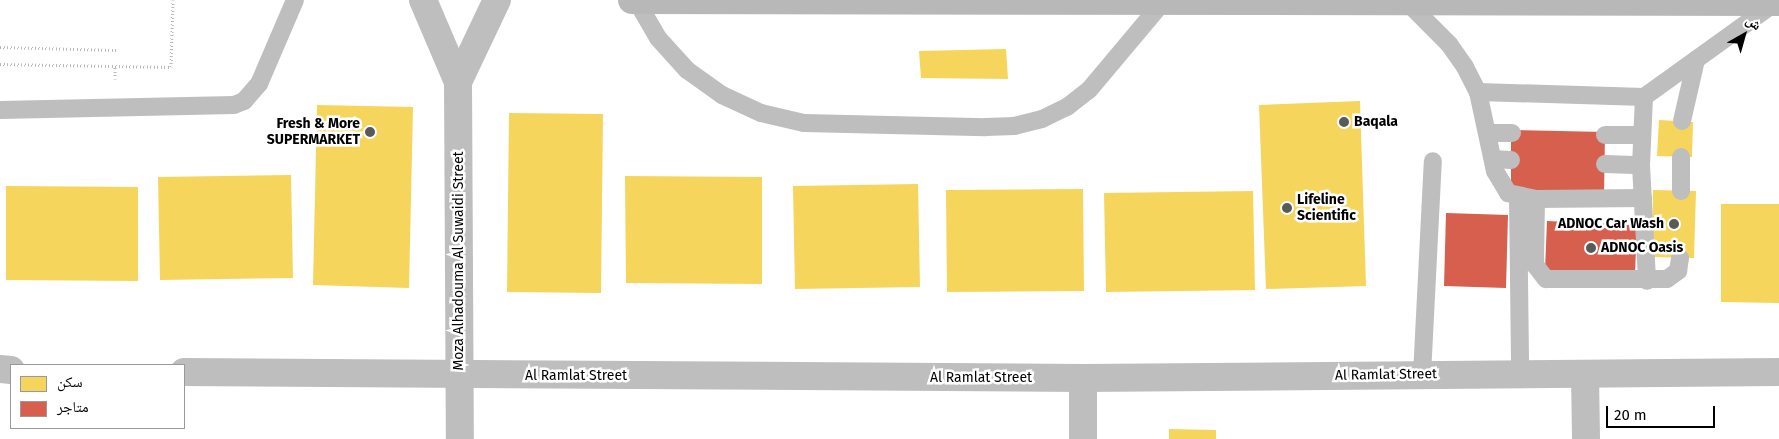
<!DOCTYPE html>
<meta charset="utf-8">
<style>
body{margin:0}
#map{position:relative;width:1779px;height:439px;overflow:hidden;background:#fff;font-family:"Fira Sans","Noto Naskh Arabic",sans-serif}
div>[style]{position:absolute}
.homes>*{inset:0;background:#f6d55c}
.shops>*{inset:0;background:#d6604d}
.path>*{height:3px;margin-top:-1.5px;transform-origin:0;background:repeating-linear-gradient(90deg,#b9b9b9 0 1px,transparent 0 3.5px)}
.service>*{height:18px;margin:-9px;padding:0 9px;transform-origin:9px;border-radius:9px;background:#bebebe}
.minor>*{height:28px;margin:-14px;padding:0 14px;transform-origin:14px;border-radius:14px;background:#bebebe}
.secondary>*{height:28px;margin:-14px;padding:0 14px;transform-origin:14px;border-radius:14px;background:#b8b8b8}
.dots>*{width:14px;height:14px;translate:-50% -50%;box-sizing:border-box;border:2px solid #fff;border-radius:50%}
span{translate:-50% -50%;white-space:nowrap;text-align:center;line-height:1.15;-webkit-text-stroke:5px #fff;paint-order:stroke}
.poi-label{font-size:14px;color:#000;font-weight:700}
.left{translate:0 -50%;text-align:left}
.right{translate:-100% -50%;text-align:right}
.street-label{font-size:14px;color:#000}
.legend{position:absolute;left:10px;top:364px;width:175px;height:65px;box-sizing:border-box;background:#fff;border:1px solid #999;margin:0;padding:6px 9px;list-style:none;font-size:15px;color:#000}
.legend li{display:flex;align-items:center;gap:10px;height:25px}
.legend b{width:25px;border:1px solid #999}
.north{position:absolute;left:1719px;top:10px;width:50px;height:50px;-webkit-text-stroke:4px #fff;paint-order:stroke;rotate:38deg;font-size:14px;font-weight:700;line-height:20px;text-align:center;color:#000}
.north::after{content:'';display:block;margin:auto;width:18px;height:22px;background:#000;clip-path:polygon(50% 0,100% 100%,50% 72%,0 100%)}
.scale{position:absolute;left:1606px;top:406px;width:109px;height:22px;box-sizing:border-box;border:2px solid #000;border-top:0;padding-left:6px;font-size:15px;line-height:18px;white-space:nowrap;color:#000;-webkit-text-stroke:4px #fff;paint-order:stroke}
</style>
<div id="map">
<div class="homes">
<i style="clip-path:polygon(1006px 49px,1008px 79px,921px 78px,919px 51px)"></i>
<i style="clip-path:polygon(1360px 101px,1366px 286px,1266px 289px,1259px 105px)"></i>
<i style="clip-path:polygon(317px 105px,413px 107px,409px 288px,313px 285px)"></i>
<i style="clip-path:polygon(509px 113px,603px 114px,601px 293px,507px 292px)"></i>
<i style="clip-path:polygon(1659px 120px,1693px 122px,1692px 157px,1657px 156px)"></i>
<i style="clip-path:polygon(291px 175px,293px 278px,160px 280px,158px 177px)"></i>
<i style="clip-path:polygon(625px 176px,762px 177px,762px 284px,626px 283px)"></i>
<i style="clip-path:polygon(918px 184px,920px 287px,795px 289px,793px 186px)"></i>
<i style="clip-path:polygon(6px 186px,138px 187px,138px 281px,6px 280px)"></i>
<i style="clip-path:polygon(1083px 189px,1084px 291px,947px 292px,946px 190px)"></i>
<i style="clip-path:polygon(1653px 190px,1696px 191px,1694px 258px,1652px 257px)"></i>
<i style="clip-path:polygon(1253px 191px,1255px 290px,1106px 292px,1104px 193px)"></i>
<i style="clip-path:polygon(1721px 204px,1779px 204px,1779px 303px,1721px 302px)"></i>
<i style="clip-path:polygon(1169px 429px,1216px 430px,1216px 439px,1169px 439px)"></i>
</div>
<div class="shops">
<i style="clip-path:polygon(1511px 130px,1605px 132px,1604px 195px,1511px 193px)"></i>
<i style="clip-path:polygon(1446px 213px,1508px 215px,1506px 288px,1444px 286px)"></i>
<i style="clip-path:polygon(1547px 221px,1637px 225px,1635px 274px,1545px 270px)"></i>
</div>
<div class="path">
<i style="left:0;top:47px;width:116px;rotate:1.5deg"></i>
<i style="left:0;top:64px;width:171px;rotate:1deg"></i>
<i style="left:171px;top:67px;width:67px;rotate:-88.3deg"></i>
<i style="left:115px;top:79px;width:12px;rotate:-90deg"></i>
</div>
<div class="service">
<i style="left:636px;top:0;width:44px;rotate:59.9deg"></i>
<i style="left:658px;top:38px;width:43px;rotate:47.8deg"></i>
<i style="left:687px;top:70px;width:43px;rotate:35.5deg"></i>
<i style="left:722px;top:95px;width:43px;rotate:24.8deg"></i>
<i style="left:761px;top:113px;width:44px;rotate:13.1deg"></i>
<i style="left:804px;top:123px;width:182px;rotate:1.3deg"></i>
<i style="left:986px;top:127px;width:28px;rotate:-2deg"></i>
<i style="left:1014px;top:126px;width:29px;rotate:-14deg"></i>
<i style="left:1042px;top:119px;width:28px;rotate:-26deg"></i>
<i style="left:1067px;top:107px;width:28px;rotate:-38deg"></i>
<i style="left:1089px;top:90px;width:114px;rotate:-50deg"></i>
<i style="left:1408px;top:3px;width:58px;rotate:45deg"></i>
<i style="left:1449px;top:44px;width:28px;rotate:55deg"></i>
<i style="left:1465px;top:67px;width:28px;rotate:63deg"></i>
<i style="left:1478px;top:92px;width:81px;rotate:77.9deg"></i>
<i style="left:1495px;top:171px;width:26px;rotate:59deg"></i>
<i style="left:1508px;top:193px;width:29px;rotate:12deg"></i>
<i style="left:1536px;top:199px;width:107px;rotate:-0.5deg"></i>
<i style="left:1478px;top:92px;width:166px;rotate:1.7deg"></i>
<i style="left:1644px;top:97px;width:163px;rotate:-35.7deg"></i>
<i style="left:1644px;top:97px;width:68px;rotate:92.5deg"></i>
<i style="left:1641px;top:165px;width:116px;rotate:87deg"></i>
<i style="left:0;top:110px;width:234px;rotate:-1.2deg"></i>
<i style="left:234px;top:105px;width:11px;rotate:-22deg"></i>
<i style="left:244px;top:101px;width:23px;rotate:-49deg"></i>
<i style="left:259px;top:84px;width:91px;rotate:-66.8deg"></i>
<i style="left:1682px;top:121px;width:63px;rotate:-77.1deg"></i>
<i style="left:1488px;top:133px;width:24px"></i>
<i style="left:1605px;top:135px;width:36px"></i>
<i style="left:1493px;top:159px;width:18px;rotate:3deg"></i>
<i style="left:1605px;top:164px;width:36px;rotate:2deg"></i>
<i style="left:1681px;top:191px;width:34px;rotate:-90deg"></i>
<i style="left:1518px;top:197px;width:176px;rotate:89.3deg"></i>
<i style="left:1536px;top:199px;width:66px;rotate:90.9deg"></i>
<i style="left:1535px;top:265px;width:18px;rotate:52deg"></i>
<i style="left:1546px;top:279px;width:121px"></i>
<i style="left:1667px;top:279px;width:14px;rotate:-36deg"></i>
<i style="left:1678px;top:271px;width:13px;rotate:-81deg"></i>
<i style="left:1422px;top:375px;width:214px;rotate:-87.1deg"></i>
</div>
<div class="minor">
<i style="left:423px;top:0;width:89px;rotate:66.9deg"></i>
<i style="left:458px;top:82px;width:357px;rotate:89.7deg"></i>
<i style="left:458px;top:82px;width:91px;rotate:-64.6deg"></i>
<i style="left:0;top:369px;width:11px;rotate:5deg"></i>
<i style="left:184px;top:372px;width:899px;rotate:0.38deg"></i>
<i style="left:1083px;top:378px;width:696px;rotate:-0.49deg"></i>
<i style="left:1585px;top:374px;width:65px;rotate:89.1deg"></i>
<i style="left:1083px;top:378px;width:61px;rotate:90deg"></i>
</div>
<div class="secondary">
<i style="left:632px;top:0;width:1147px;rotate:0.1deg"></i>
</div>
<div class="dots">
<i style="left:1344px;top:122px;background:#595959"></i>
<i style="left:370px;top:132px;background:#595959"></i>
<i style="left:1287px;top:208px;background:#595959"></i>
<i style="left:1674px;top:224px;background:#595959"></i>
<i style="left:1591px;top:248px;background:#595959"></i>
</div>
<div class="poi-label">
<span class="left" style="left:1354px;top:122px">Baqala</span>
<span class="right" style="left:360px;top:132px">Fresh &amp; More<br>SUPERMARKET</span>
<span class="left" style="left:1297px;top:208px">Lifeline<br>Scientific</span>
<span class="right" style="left:1664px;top:224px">ADNOC Car Wash</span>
<span class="left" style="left:1601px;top:248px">ADNOC Oasis</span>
</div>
<div class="street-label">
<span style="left:459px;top:261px;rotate:-90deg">Moza Alhadouma Al Suwaidi Street</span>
<span style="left:1386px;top:375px;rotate:-1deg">Al Ramlat Street</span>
<span style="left:576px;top:376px">Al Ramlat Street</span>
<span style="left:981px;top:378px">Al Ramlat Street</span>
</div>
<ul class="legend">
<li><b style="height:14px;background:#f6d55c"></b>سكن</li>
<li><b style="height:14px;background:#d6604d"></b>متاجر</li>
</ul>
<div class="north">ش</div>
<div class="scale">20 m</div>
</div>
